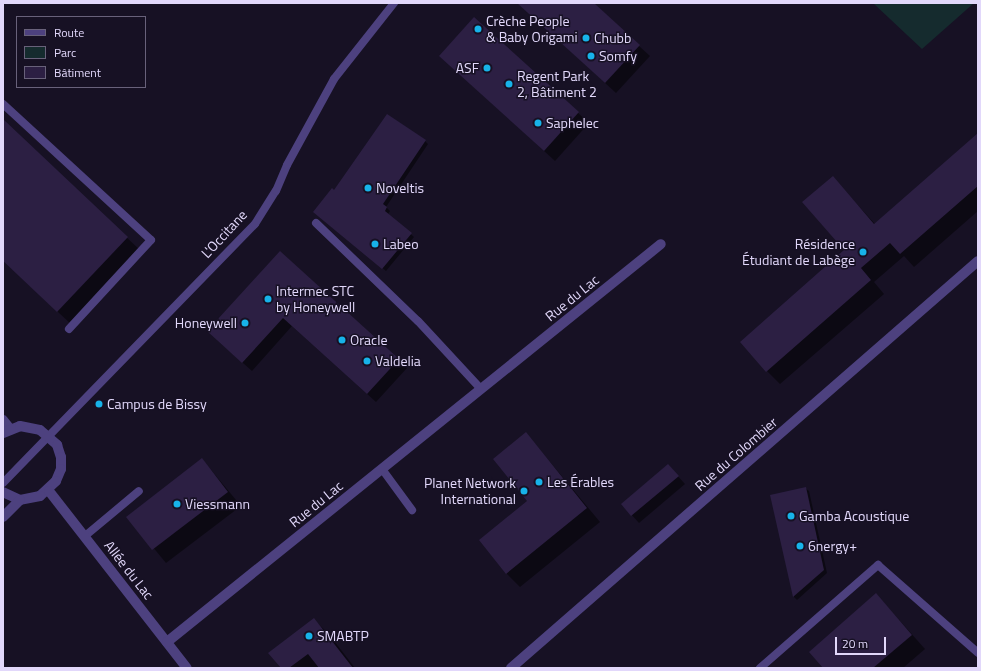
<!DOCTYPE html>
<meta charset="utf-8">
<style>
body{margin:0}
#map{position:relative;width:981px;height:671px;overflow:hidden;background:#171124;font-family:"Titillium Web",sans-serif}
div>[style]{position:absolute}
.green>*{inset:0;background:#152b2e}
.shadow>*{inset:0;background:#0007}
.building>*{inset:0;background:#2c1f43}
.service>*{height:8px;margin:-4px;padding:0 4px;transform-origin:4px;border-radius:4px;background:#4d417f}
.minor>*{height:10px;margin:-5px;padding:0 5px;transform-origin:5px;border-radius:5px;background:#4d417f}
.dots>*{width:11px;height:11px;translate:-50% -50%;box-sizing:border-box;border:2px solid #171124;border-radius:50%}
span{translate:-50% -50%;white-space:nowrap;text-align:center;line-height:1.15;-webkit-text-stroke:3px #171124;paint-order:stroke}
.poi-label{font-size:14px;color:#e2d8fb}
.left{translate:0 -50%;text-align:left}
.right{translate:-100% -50%;text-align:right}
.street-label{font-size:14px;color:#e2d8fb}
.frame{position:absolute;inset:0;border:4px solid #e2d8fb;pointer-events:none}
.legend{position:absolute;left:16px;top:16px;width:130px;height:72px;box-sizing:border-box;background:#171124;border:1px solid #68617a;margin:0;padding:5px 7px;list-style:none;font-size:12px;color:#e2d8fb}
.legend li{display:flex;align-items:center;gap:8px;height:20px}
.legend b{width:20px;border:1px solid #68617a}
.scale{position:absolute;left:835px;top:637px;width:51px;height:18px;box-sizing:border-box;border:2px solid #e2d8fb;border-top:0;padding-left:5px;font-size:12px;line-height:14px;white-space:nowrap;color:#e2d8fb;-webkit-text-stroke:3px #171124;paint-order:stroke}
</style>
<div id="map">
<div class="green">
<i style="clip-path:polygon(873px 3px,974px 3px,922px 49px)"></i>
</div>
<div class="shadow">
<i style="clip-path:polygon(518px 3px,592px 3px,650px 56px,616px 93px)"></i>
<i style="clip-path:polygon(474px 18px,589px 123px,555px 161px,451px 66px)"></i>
<i style="clip-path:polygon(3px 121px,141px 251px,72px 325px,3px 261px)"></i>
<i style="clip-path:polygon(978px 134px,978px 211px,914px 267px,904px 256px,874px 282px,884px 294px,780px 384px,767px 371px,845px 250px,833px 178px,875px 224px)"></i>
<i style="clip-path:polygon(425px 141px,428px 144px,386px 207px,390px 211px,388px 214px,414px 237px,386px 271px,318px 215px,334px 191px)"></i>
<i style="clip-path:polygon(280px 252px,407px 368px,376px 402px,292px 326px,252px 371px,217px 340px)"></i>
<i style="clip-path:polygon(526px 433px,600px 522px,520px 587px,506px 573px,528px 501px)"></i>
<i style="clip-path:polygon(202px 459px,241px 506px,166px 563px,128px 517px)"></i>
<i style="clip-path:polygon(675px 473px,685px 484px,639px 523px,622px 504px)"></i>
<i style="clip-path:polygon(805px 488px,809px 491px,827px 573px,797px 600px,794px 597px,771px 496px)"></i>
<i style="clip-path:polygon(876px 594px,925px 649px,903px 668px,824px 668px)"></i>
<i style="clip-path:polygon(314px 620px,328px 633px,355px 668px,282px 668px)"></i>
</div>
<div class="building">
<i style="clip-path:polygon(517px 3px,594px 3px,640px 45px,605px 83px)"></i>
<i style="clip-path:polygon(474px 17px,579px 112px,544px 151px,439px 56px)"></i>
<i style="clip-path:polygon(387px 114px,426px 140px,383px 204px,387px 207px,385px 211px,412px 233px,382px 269px,313px 212px,332px 188px,334px 190px)"></i>
<i style="clip-path:polygon(3px 119px,128px 237px,57px 312px,3px 261px)"></i>
<i style="clip-path:polygon(978px 133px,978px 186px,900px 254px,890px 243px,861px 268px,871px 280px,766px 372px,740px 342px,844px 250px,802px 202px,833px 176px,874px 224px)"></i>
<i style="clip-path:polygon(280px 251px,399px 359px,367px 394px,283px 318px,242px 363px,207px 331px)"></i>
<i style="clip-path:polygon(526px 432px,587px 508px,506px 574px,479px 540px,527px 501px,493px 459px)"></i>
<i style="clip-path:polygon(202px 458px,228px 492px,152px 550px,126px 517px)"></i>
<i style="clip-path:polygon(668px 464px,679px 476px,631px 516px,621px 504px)"></i>
<i style="clip-path:polygon(806px 487px,824px 570px,793px 597px,770px 495px)"></i>
<i style="clip-path:polygon(876px 593px,912px 635px,873px 668px,823px 668px,809px 652px)"></i>
<i style="clip-path:polygon(314px 618px,353px 668px,319px 668px,308px 654px,289px 668px,281px 668px,268px 653px)"></i>
</div>
<div class="service">
<i style="left:3px;top:104px;width:201px;rotate:42.6deg"></i>
<i style="left:151px;top:240px;width:121px;rotate:132.7deg"></i>
<i style="left:316px;top:223px;width:141px;rotate:43.9deg"></i>
<i style="left:418px;top:321px;width:93px;rotate:47.2deg"></i>
<i style="left:382px;top:469px;width:51px;rotate:53.8deg"></i>
<i style="left:3px;top:483px;width:361px;rotate:-45.8deg"></i>
<i style="left:255px;top:224px;width:39px;rotate:-58deg"></i>
<i style="left:276px;top:191px;width:28px;rotate:-67deg"></i>
<i style="left:287px;top:165px;width:98px;rotate:-61.3deg"></i>
<i style="left:334px;top:79px;width:97px;rotate:-51.7deg"></i>
<i style="left:85px;top:536px;width:70px;rotate:-39.8deg"></i>
<i style="left:760px;top:668px;width:157px;rotate:-41.1deg"></i>
<i style="left:878px;top:565px;width:133px;rotate:41.3deg"></i>
</div>
<div class="minor">
<i style="left:3px;top:420px;width:11px;rotate:52deg"></i>
<i style="left:3px;top:433px;width:18px;rotate:-22deg"></i>
<i style="left:20px;top:426px;width:20px;rotate:11deg"></i>
<i style="left:40px;top:430px;width:23px;rotate:41deg"></i>
<i style="left:57px;top:445px;width:13px;rotate:72deg"></i>
<i style="left:61px;top:457px;width:12px;rotate:90deg"></i>
<i style="left:61px;top:469px;width:13px;rotate:113deg"></i>
<i style="left:56px;top:481px;width:22px;rotate:137deg"></i>
<i style="left:40px;top:496px;width:20px;rotate:169deg"></i>
<i style="left:20px;top:500px;width:19px;rotate:-155deg"></i>
<i style="left:49px;top:491px;width:224px;rotate:52.1deg"></i>
<i style="left:3px;top:517px;width:24px;rotate:-45deg"></i>
<i style="left:167px;top:642px;width:634px;rotate:-38.86deg"></i>
<i style="left:511px;top:668px;width:619px;rotate:-41.07deg"></i>
</div>
<div class="dots">
<i style="left:478px;top:29px;background:#17b3e9"></i>
<i style="left:586px;top:38px;background:#17b3e9"></i>
<i style="left:591px;top:56px;background:#17b3e9"></i>
<i style="left:487px;top:68px;background:#17b3e9"></i>
<i style="left:509px;top:84px;background:#17b3e9"></i>
<i style="left:538px;top:123px;background:#17b3e9"></i>
<i style="left:368px;top:188px;background:#17b3e9"></i>
<i style="left:375px;top:244px;background:#17b3e9"></i>
<i style="left:863px;top:252px;background:#17b3e9"></i>
<i style="left:268px;top:299px;background:#17b3e9"></i>
<i style="left:245px;top:323px;background:#17b3e9"></i>
<i style="left:342px;top:340px;background:#17b3e9"></i>
<i style="left:367px;top:361px;background:#17b3e9"></i>
<i style="left:99px;top:404px;background:#17b3e9"></i>
<i style="left:539px;top:482px;background:#17b3e9"></i>
<i style="left:524px;top:491px;background:#17b3e9"></i>
<i style="left:177px;top:504px;background:#17b3e9"></i>
<i style="left:791px;top:516px;background:#17b3e9"></i>
<i style="left:800px;top:546px;background:#17b3e9"></i>
<i style="left:309px;top:636px;background:#17b3e9"></i>
</div>
<div class="poi-label">
<span class="left" style="left:486px;top:29px">Crèche People<br>&amp; Baby Origami</span>
<span class="left" style="left:594px;top:38px">Chubb</span>
<span class="left" style="left:599px;top:56px">Somfy</span>
<span class="right" style="left:479px;top:68px">ASF</span>
<span class="left" style="left:517px;top:84px">Regent Park<br>2, Bâtiment 2</span>
<span class="left" style="left:546px;top:123px">Saphelec</span>
<span class="left" style="left:376px;top:188px">Noveltis</span>
<span class="left" style="left:383px;top:244px">Labeo</span>
<span class="right" style="left:855px;top:252px">Résidence<br>Étudiant de Labège</span>
<span class="left" style="left:276px;top:299px">Intermec STC<br>by Honeywell</span>
<span class="right" style="left:237px;top:323px">Honeywell</span>
<span class="left" style="left:350px;top:340px">Oracle</span>
<span class="left" style="left:375px;top:361px">Valdelia</span>
<span class="left" style="left:107px;top:404px">Campus de Bissy</span>
<span class="left" style="left:547px;top:482px">Les Érables</span>
<span class="right" style="left:516px;top:491px">Planet Network<br>International</span>
<span class="left" style="left:185px;top:504px">Viessmann</span>
<span class="left" style="left:799px;top:516px">Gamba Acoustique</span>
<span class="left" style="left:808px;top:546px">6nergy+</span>
<span class="left" style="left:317px;top:636px">SMABTP</span>
</div>
<div class="street-label">
<span style="left:224px;top:234px;rotate:-47deg">L'Occitane</span>
<span style="left:572px;top:298px;rotate:-39deg">Rue du Lac</span>
<span style="left:736px;top:454px;rotate:-41deg">Rue du Colombier</span>
<span style="left:316px;top:504px;rotate:-39deg">Rue du Lac</span>
<span style="left:129px;top:570px;rotate:52deg">Allée du Lac</span>
</div>
<div class="frame"></div>
<ul class="legend">
<li><b style="height:5px;background:#4d417f"></b>Route</li>
<li><b style="height:11px;background:#152b2e"></b>Parc</li>
<li><b style="height:11px;background:#2c1f43"></b>Bâtiment</li>
</ul>
<div class="scale">20 m</div>
</div>
